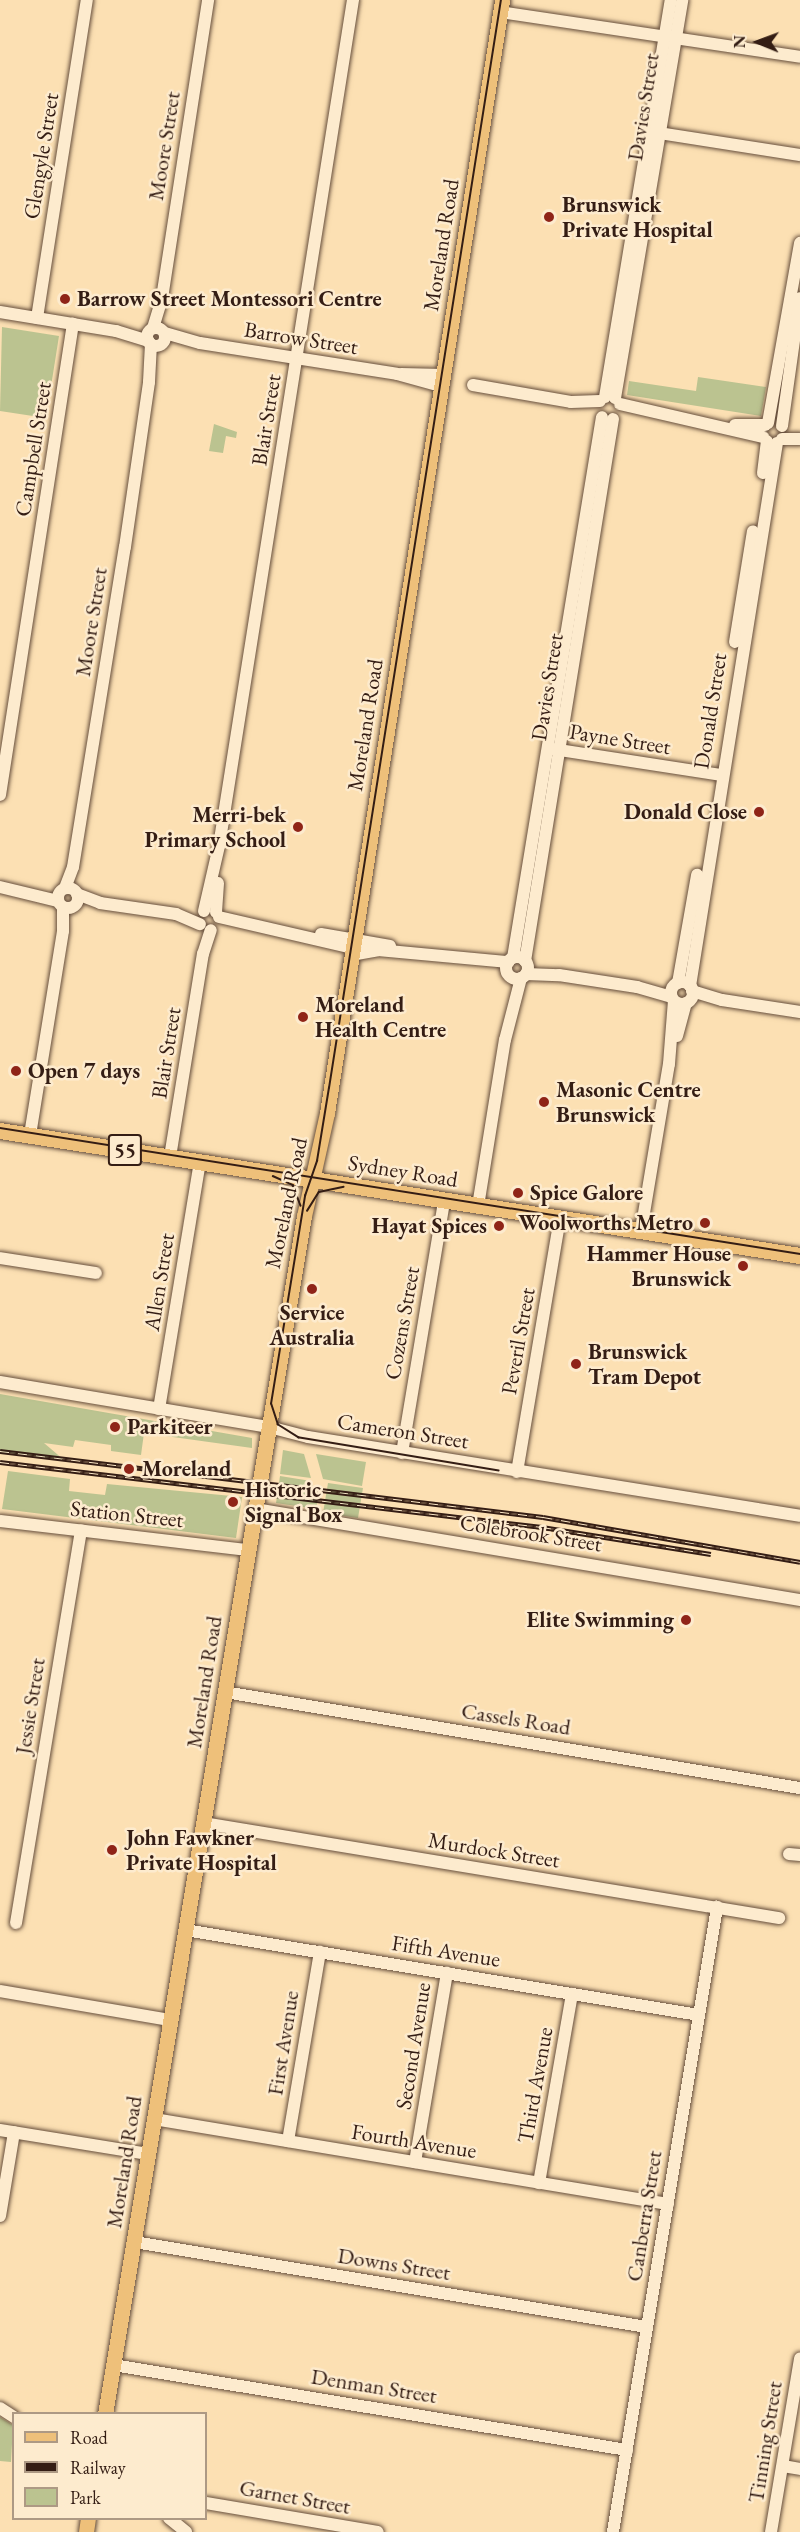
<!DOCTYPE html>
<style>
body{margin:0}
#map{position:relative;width:800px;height:2532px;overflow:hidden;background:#fce0b3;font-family:"EB Garamond",serif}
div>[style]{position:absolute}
.green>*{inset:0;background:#bbc390}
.roads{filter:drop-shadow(0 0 2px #664e3c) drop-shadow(0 0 2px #664e3c)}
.minor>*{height:12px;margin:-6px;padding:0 6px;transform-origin:6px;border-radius:6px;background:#fdebce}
.minor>.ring{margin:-6px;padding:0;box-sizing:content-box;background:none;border:12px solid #fdebce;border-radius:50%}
.major>*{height:15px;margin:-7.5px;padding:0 7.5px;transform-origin:7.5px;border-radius:7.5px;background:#eec07a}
.highway>*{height:16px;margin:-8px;padding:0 8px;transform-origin:8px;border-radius:8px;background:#eec07a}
.tram>*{height:1.5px;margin:-0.75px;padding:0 0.75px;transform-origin:0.75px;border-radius:0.75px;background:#341d14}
.rail>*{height:5px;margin-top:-2.5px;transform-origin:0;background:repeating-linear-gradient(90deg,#fdebce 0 9px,#341d14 0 18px);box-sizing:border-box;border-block:2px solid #341d14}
.dots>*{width:16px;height:16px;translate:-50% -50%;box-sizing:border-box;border:3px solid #fdebce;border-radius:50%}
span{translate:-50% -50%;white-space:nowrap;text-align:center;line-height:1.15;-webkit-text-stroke:5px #fdebce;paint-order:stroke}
.shield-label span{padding:2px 4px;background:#fdebce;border:2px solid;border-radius:4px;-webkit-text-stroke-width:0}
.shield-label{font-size:21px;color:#341d14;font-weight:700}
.street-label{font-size:22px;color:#341d14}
.poi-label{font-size:22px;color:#341d14;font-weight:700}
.left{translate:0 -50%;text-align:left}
.right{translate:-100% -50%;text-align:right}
.legend{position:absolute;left:12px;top:2412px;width:195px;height:108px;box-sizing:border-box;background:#fdebce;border:2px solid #ad9984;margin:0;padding:8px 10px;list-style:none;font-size:18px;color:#341d14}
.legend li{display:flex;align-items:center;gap:12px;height:30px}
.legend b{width:30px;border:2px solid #ad9984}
.north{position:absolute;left:728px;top:12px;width:60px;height:60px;-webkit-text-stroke:4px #fdebce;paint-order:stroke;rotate:271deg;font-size:16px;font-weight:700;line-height:24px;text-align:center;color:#341d14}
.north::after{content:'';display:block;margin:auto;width:21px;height:27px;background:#341d14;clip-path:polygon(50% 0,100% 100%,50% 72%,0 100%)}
</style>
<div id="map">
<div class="green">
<i style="clip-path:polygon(2px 327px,59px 336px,46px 418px,0 411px)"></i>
<i style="clip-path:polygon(698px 377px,766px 387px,761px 416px,627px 395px,629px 381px,696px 391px)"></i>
<i style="clip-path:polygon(214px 424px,237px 432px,236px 438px,226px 436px,223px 453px,209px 451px)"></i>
<i style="clip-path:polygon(0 1394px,252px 1438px,252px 1448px,144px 1433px,141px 1455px,111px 1451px,111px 1445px,75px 1440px,73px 1447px,44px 1443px,64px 1460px,0 1452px)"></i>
<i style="clip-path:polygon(283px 1450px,304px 1454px,311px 1478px,280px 1474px)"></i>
<i style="clip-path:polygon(316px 1454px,366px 1462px,362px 1486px,323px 1479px)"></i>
<i style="clip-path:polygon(8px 1471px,70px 1479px,69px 1491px,105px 1495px,107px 1484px,242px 1497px,236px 1538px,2px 1509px)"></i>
<i style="clip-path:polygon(280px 1476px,311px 1481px,318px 1499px,316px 1509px,276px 1503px)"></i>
<i style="clip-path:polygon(328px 1483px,363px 1488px,358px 1518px,323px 1513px)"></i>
<i style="clip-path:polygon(0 2417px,13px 2425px,11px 2462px,0 2461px)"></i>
</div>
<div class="roads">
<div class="minor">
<i style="left:500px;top:12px;width:303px;rotate:8.5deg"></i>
<i style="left:653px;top:132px;width:149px;rotate:8.9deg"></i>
<i style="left:0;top:312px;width:118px;rotate:9.3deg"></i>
<i style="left:116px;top:331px;width:34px;rotate:17deg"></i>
<i style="left:37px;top:318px;width:322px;rotate:-81.1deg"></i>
<i class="ring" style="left:147px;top:328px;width:6px;height:6px"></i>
<i style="left:153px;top:328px;width:31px;rotate:-73deg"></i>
<i style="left:162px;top:298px;width:302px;rotate:-81.2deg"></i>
<i style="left:165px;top:333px;width:36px;rotate:16deg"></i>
<i style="left:200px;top:343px;width:199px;rotate:8.9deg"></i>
<i style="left:397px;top:374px;width:46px;rotate:15.3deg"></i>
<i style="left:401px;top:374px;width:42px;rotate:1.4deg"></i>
<i style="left:473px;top:385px;width:99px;rotate:9.8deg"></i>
<i style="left:571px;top:402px;width:29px;rotate:-2deg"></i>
<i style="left:605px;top:397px;width:402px;rotate:-80.6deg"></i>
<i style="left:615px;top:398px;width:404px;rotate:-80.4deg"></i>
<i style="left:620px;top:404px;width:147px;rotate:13deg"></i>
<i style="left:768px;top:423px;width:183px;rotate:-79.9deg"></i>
<i style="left:735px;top:425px;width:30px"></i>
<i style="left:782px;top:426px;width:129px;rotate:-82deg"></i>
<i style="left:782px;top:439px;width:18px"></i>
<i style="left:763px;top:473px;width:32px;rotate:-83deg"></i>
<i style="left:735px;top:642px;width:112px;rotate:-80.8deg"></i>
<i style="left:553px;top:749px;width:170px;rotate:8.8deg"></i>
<i style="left:0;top:795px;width:477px;rotate:-81.2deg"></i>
<i style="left:0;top:887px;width:60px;rotate:13.6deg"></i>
<i class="ring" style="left:58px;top:888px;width:8px;height:8px"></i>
<i style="left:65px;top:888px;width:22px;rotate:-69deg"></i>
<i style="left:73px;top:867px;width:324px;rotate:-80.8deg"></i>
<i style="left:125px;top:547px;width:167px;rotate:-81.7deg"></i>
<i style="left:149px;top:382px;width:38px;rotate:-87deg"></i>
<i style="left:77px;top:894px;width:25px;rotate:21deg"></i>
<i style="left:100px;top:903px;width:77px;rotate:8.2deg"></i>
<i style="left:176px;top:914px;width:26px;rotate:23deg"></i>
<i style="left:204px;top:911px;width:67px;rotate:-77deg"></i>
<i style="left:219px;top:846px;width:857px;rotate:-81deg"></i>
<i style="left:216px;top:912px;width:29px;rotate:-86deg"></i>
<i style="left:219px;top:917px;width:138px;rotate:13deg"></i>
<i style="left:321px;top:934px;width:70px;rotate:9.9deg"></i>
<i style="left:351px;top:955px;width:27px;rotate:-10deg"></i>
<i style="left:378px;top:950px;width:131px;rotate:5.3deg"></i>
<i class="ring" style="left:506px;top:957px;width:10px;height:10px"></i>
<i style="left:513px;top:958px;width:548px;rotate:-80.66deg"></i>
<i style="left:525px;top:961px;width:549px;rotate:-80.78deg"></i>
<i style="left:526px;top:974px;width:33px;rotate:2deg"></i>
<i style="left:559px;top:975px;width:79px;rotate:8.7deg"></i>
<i style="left:637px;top:987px;width:36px;rotate:16deg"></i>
<i class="ring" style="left:671px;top:982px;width:10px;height:10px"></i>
<i style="left:678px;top:983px;width:110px;rotate:-80deg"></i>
<i style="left:690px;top:986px;width:550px;rotate:-80.9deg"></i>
<i style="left:692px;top:991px;width:31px;rotate:17deg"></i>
<i style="left:722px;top:1000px;width:79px;rotate:8.7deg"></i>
<i style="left:677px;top:1036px;width:34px;rotate:-75deg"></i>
<i style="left:30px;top:1135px;width:207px;rotate:-80.8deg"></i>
<i style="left:63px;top:931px;width:24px;rotate:-90deg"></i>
<i style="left:170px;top:1157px;width:206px;rotate:-80.8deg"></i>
<i style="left:203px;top:954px;width:25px;rotate:-72deg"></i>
<i style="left:478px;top:1206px;width:168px;rotate:-80.8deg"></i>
<i style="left:505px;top:1040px;width:64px;rotate:-75.5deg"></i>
<i style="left:641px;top:1231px;width:169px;rotate:-80.5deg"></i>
<i style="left:669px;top:1064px;width:63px;rotate:-85.5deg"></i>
<i style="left:0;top:1258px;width:97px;rotate:8.9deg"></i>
<i style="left:0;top:1382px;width:273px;rotate:9.5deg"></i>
<i style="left:269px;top:1427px;width:40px;rotate:14.4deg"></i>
<i style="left:308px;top:1437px;width:498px;rotate:9.1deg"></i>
<i style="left:159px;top:1409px;width:250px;rotate:-80.6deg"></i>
<i style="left:402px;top:1453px;width:255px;rotate:-80.5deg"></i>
<i style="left:517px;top:1472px;width:258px;rotate:-80.4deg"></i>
<i style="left:255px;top:1509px;width:553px;rotate:9.48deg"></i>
<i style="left:0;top:1521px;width:250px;rotate:6.7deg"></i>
<i style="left:225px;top:1692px;width:583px;rotate:9.48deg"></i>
<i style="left:203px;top:1823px;width:584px;rotate:9.37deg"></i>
<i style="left:789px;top:1854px;width:11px;rotate:5deg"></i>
<i style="left:16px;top:1923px;width:398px;rotate:-80.6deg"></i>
<i style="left:185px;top:1930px;width:521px;rotate:9.39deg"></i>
<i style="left:0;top:1991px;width:172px;rotate:9.7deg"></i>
<i style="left:154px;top:2119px;width:521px;rotate:9.39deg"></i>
<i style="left:0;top:2130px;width:150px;rotate:9.2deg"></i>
<i style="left:288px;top:2141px;width:192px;rotate:-80.4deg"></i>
<i style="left:415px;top:2162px;width:192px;rotate:-80.4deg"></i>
<i style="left:539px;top:2183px;width:192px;rotate:-80.1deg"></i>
<i style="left:0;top:2216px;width:85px;rotate:-80.5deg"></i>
<i style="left:134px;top:2242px;width:520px;rotate:9.41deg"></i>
<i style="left:113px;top:2365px;width:521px;rotate:9.39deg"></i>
<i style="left:0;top:2408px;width:17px;rotate:33deg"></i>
<i style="left:783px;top:2466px;width:17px;rotate:10deg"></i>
<i style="left:206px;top:2503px;width:174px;rotate:9.6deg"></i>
<i style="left:169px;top:2518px;width:22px;rotate:39deg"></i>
<i style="left:613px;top:2532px;width:634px;rotate:-80.55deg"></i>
<i style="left:771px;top:2532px;width:176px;rotate:-80.5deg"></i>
</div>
<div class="major">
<i style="left:105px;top:2414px;width:1214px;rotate:-80.57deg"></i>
<i style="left:304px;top:1216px;width:106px;rotate:-77.4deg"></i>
<i style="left:327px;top:1113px;width:1127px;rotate:-81.06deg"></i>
<i style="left:86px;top:2532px;width:14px;rotate:-82deg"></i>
</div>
<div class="highway">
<i style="left:0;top:1131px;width:810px;rotate:8.88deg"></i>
</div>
</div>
<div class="tram">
<i style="left:0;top:1128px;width:810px;rotate:8.95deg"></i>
<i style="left:273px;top:1176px;width:22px;rotate:24deg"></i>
<i style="left:293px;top:1185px;width:22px;rotate:69deg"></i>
<i style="left:307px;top:1211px;width:22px;rotate:-58deg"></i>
<i style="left:319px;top:1192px;width:25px;rotate:-12deg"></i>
<i style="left:499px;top:1471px;width:203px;rotate:-170.6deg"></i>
<i style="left:299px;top:1438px;width:25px;rotate:-148deg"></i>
<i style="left:278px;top:1425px;width:22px;rotate:-108deg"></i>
<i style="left:271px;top:1404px;width:211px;rotate:-80.7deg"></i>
<i style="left:305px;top:1196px;width:37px;rotate:-71deg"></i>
<i style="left:317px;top:1161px;width:74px;rotate:-80.7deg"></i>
<i style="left:329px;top:1088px;width:1102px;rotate:-81.02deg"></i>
</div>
<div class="rail">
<i style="left:0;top:1451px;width:547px;rotate:6.93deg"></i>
<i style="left:543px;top:1517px;width:261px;rotate:9.9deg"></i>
<i style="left:0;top:1462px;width:546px;rotate:6.84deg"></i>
<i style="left:542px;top:1527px;width:171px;rotate:9.1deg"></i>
</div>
<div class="dots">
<i style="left:549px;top:217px;background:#8f2418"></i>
<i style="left:65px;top:299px;background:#8f2418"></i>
<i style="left:759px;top:812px;background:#8f2418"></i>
<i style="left:298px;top:827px;background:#8f2418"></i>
<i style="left:303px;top:1017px;background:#8f2418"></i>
<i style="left:16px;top:1071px;background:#8f2418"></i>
<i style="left:544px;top:1102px;background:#8f2418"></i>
<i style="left:518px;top:1193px;background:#8f2418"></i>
<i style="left:705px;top:1223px;background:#8f2418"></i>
<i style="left:499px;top:1226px;background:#8f2418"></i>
<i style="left:743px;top:1266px;background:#8f2418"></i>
<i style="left:312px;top:1289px;background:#8f2418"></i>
<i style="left:576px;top:1364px;background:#8f2418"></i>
<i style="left:115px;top:1427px;background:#8f2418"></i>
<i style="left:129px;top:1469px;background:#8f2418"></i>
<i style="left:233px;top:1502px;background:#8f2418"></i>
<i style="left:686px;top:1620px;background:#8f2418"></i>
<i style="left:112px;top:1850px;background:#8f2418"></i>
</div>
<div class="shield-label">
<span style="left:125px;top:1150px">55</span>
</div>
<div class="street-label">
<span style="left:643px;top:107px;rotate:-81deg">Davies Street</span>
<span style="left:164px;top:146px;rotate:-81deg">Moore Street</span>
<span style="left:41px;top:156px;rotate:-81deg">Glengyle Street</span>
<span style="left:441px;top:245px;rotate:-81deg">Moreland Road</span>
<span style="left:301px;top:338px;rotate:9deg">Barrow Street</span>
<span style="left:266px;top:420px;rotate:-81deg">Blair Street</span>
<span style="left:33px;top:449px;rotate:-81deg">Campbell Street</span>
<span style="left:91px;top:622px;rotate:-81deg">Moore Street</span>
<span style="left:547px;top:687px;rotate:-81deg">Davies Street</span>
<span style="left:710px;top:711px;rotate:-81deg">Donald Street</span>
<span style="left:365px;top:725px;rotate:-81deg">Moreland Road</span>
<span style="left:620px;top:739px;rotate:9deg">Payne Street</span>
<span style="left:166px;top:1053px;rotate:-81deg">Blair Street</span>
<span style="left:403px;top:1171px;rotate:9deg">Sydney Road</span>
<span style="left:286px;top:1203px;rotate:-78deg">Moreland Road</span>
<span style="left:159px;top:1282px;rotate:-81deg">Allen Street</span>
<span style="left:402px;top:1323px;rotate:-80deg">Cozens Street</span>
<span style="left:518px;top:1341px;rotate:-80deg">Peveril Street</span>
<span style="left:403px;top:1431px;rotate:9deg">Cameron Street</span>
<span style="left:127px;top:1514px;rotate:6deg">Station Street</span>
<span style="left:531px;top:1533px;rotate:9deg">Colebrook Street</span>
<span style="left:204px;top:1682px;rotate:-81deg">Moreland Road</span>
<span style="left:30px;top:1706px;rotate:-81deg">Jessie Street</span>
<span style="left:516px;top:1719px;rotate:9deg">Cassels Road</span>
<span style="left:494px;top:1850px;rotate:9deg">Murdock Street</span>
<span style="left:446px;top:1951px;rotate:9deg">Fifth Avenue</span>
<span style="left:283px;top:2043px;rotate:-81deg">First Avenue</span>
<span style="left:413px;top:2046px;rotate:-81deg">Second Avenue</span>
<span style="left:535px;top:2085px;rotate:-80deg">Third Avenue</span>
<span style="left:414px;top:2141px;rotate:9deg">Fourth Avenue</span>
<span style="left:124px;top:2162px;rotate:-81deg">Moreland Road</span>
<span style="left:644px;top:2216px;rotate:-81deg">Canberra Street</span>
<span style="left:394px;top:2264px;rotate:9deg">Downs Street</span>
<span style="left:374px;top:2386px;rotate:9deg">Denman Street</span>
<span style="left:765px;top:2442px;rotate:-81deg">Tinning Street</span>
<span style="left:295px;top:2497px;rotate:10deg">Garnet Street</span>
</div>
<div class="poi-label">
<span class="left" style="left:562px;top:217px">Brunswick<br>Private Hospital</span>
<span class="left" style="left:77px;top:299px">Barrow Street Montessori Centre</span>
<span class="right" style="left:747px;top:812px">Donald Close</span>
<span class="right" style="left:286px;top:827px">Merri-bek<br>Primary School</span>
<span class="left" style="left:315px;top:1017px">Moreland<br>Health Centre</span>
<span class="left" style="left:28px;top:1071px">Open 7 days</span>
<span class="left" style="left:556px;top:1102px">Masonic Centre<br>Brunswick</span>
<span class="left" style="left:530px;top:1193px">Spice Galore</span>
<span class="right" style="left:693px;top:1223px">Woolworths Metro</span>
<span class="right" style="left:487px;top:1226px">Hayat Spices</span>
<span class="right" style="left:731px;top:1266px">Hammer House<br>Brunswick</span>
<span style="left:312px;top:1325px">Service<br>Australia</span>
<span class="left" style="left:588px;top:1364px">Brunswick<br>Tram Depot</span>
<span class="left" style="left:127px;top:1427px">Parkiteer</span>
<span class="left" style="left:142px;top:1469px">Moreland</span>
<span class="left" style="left:245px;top:1502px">Historic<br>Signal Box</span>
<span class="right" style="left:674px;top:1620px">Elite Swimming</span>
<span class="left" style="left:126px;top:1850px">John Fawkner<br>Private Hospital</span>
</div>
<ul class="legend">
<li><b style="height:8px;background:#eec07a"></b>Road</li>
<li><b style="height:8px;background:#341d14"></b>Railway</li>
<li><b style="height:16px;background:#bbc390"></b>Park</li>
</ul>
<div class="north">N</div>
</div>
